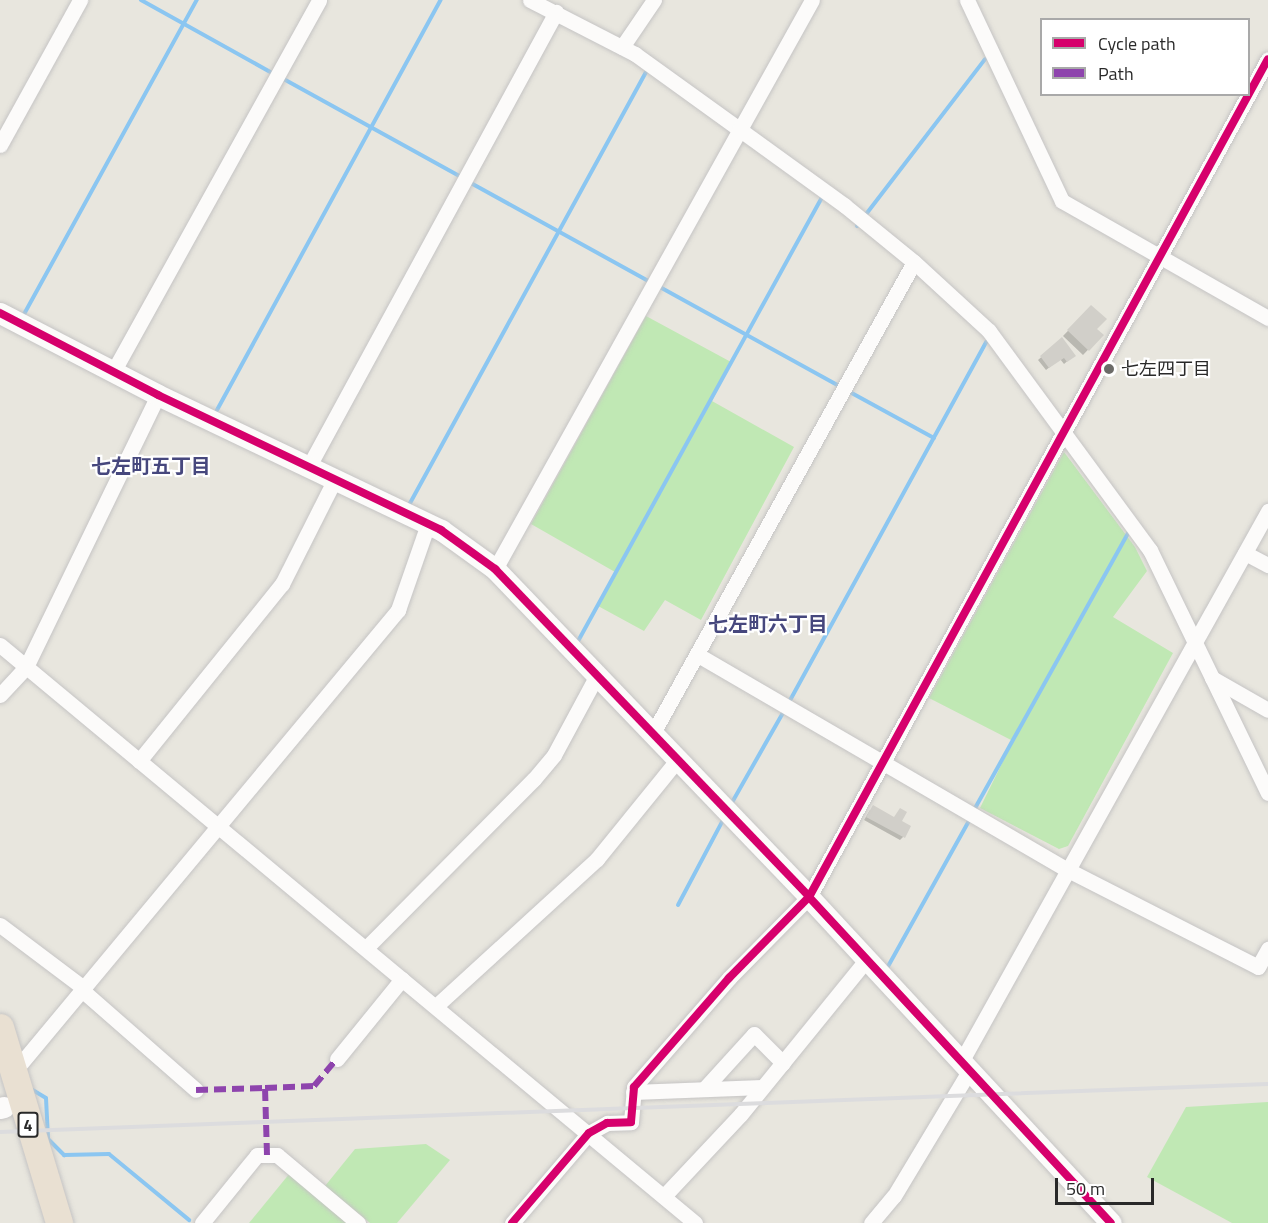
<!DOCTYPE html>
<meta charset="utf-8">
<style>
body{margin:0}
#map{position:relative;width:1268px;height:1223px;overflow:hidden;background:#e8e6de;font-family:"Titillium Web","Noto Sans JP",sans-serif}
div>[style]{position:absolute}
.green>*{inset:0;background:#c0e8b4}
.shadow>*{inset:0;background:#0003}
.stream>*{height:4px;margin:-2px;padding:0 2px;transform-origin:2px;border-radius:2px;background:#8bc6f1}
.building>*{inset:0;background:#d1cfc9}
.roads{filter:drop-shadow(0 0 2px #c5c4c4) drop-shadow(0 0 2px #c5c4c4)}
.street>*{height:15px;margin:-7.5px;padding:0 7.5px;transform-origin:7.5px;border-radius:7.5px;background:#fcfbfa}
.secondary>*{height:21px;margin:-10.5px;padding:0 10.5px;transform-origin:10.5px;border-radius:10.5px;background:#fcfbfa}
.highway>*{height:27px;margin:-13.5px;padding:0 13.5px;transform-origin:13.5px;border-radius:13.5px;background:#e9e0d2}
.rail>*{height:4px;margin:-2px;padding:0 2px;transform-origin:2px;border-radius:2px;background:#dcdcde}
.quiet>*{height:6px;margin-top:-3px;transform-origin:0;background:repeating-linear-gradient(90deg,#8e44ad 0 12px,transparent 0 18px)}
.cycleway>*{height:8px;margin:-4px;padding:0 4px;transform-origin:4px;border-radius:4px;background:#d6006c}
.dots>*{width:16px;height:16px;translate:-50% -50%;box-sizing:border-box;border:3px solid #fff;border-radius:50%}
span{translate:-50% -50%;white-space:nowrap;text-align:center;line-height:1.15;-webkit-text-stroke:4.5px #fff;paint-order:stroke}
.shield-label span{padding:2px 4px;background:#fff;border:2px solid;border-radius:4px;-webkit-text-stroke-width:0}
.shield-label{font-size:16px;color:#292929;font-weight:700}
.poi-label{font-size:18px;color:#292929}
.left{translate:0 -50%;text-align:left}
.neighbourhood-label{font-size:20px;color:#46477d;font-weight:700}
.legend{position:absolute;left:1040px;top:18px;width:210px;height:78px;box-sizing:border-box;background:#fff;border:2px solid #a9a9a9;margin:0;padding:8px 10px;list-style:none;font-size:18px;color:#292929}
.legend li{display:flex;align-items:center;gap:12px;height:30px}
.legend b{width:30px;border:2px solid #a9a9a9}
.scale{position:absolute;left:1055px;top:1178px;width:99px;height:27px;box-sizing:border-box;border:3px solid #292929;border-top:0;padding-left:8px;font-size:18px;line-height:21px;white-space:nowrap;color:#292929;-webkit-text-stroke:4px #fff;paint-order:stroke}
</style>
<div id="map">
<div class="green">
<i style="clip-path:polygon(646px 316px,731px 362px,712px 401px,794px 447px,701px 620px,665px 600px,644px 631px,598px 606px,615px 572px,531px 524px)"></i>
<i style="clip-path:polygon(1064px 452px,1135px 547px,1147px 571px,1113px 617px,1173px 653px,1068px 846px,1059px 849px,980px 808px,1013px 741px,929px 698px)"></i>
<i style="clip-path:polygon(1268px 1102px,1268px 1223px,1232px 1223px,1147px 1177px,1186px 1107px)"></i>
<i style="clip-path:polygon(426px 1144px,450px 1160px,397px 1223px,370px 1223px,325px 1186px,355px 1149px)"></i>
<i style="clip-path:polygon(290px 1173px,349px 1223px,249px 1223px)"></i>
</div>
<div class="shadow">
<i style="clip-path:polygon(1091px 307px,1095px 329px,1102px 335px,1083px 355px,1063px 336px)"></i>
<i style="clip-path:polygon(1062px 339px,1071px 358px,1064px 364px,1060px 359px,1046px 370px,1038px 360px)"></i>
<i style="clip-path:polygon(870px 810px,909px 827px,903px 837px,900px 840px,864px 820px)"></i>
</div>
<div class="stream">
<i style="left:141px;top:0;width:152px;rotate:29.1deg"></i>
<i style="left:280px;top:77px;width:209px;rotate:28.9deg"></i>
<i style="left:469px;top:182px;width:209px;rotate:28.9deg"></i>
<i style="left:857px;top:226px;width:210px;rotate:-52.5deg"></i>
<i style="left:658px;top:286px;width:209px;rotate:28.9deg"></i>
<i style="left:23px;top:316px;width:361px;rotate:-61.2deg"></i>
<i style="left:848px;top:391px;width:98px;rotate:28.7deg"></i>
<i style="left:217px;top:410px;width:467px;rotate:-61.4deg"></i>
<i style="left:409px;top:505px;width:493px;rotate:-61.3deg"></i>
<i style="left:577px;top:643px;width:507px;rotate:-61.21deg"></i>
<i style="left:788px;top:704px;width:413px;rotate:-61.3deg"></i>
<i style="left:730px;top:806px;width:109px;rotate:-60.4deg"></i>
<i style="left:974px;top:810px;width:317px;rotate:-60.9deg"></i>
<i style="left:678px;top:905px;width:98px;rotate:-62.1deg"></i>
<i style="left:886px;top:970px;width:175px;rotate:-60.9deg"></i>
<i style="left:31px;top:1089px;width:17px;rotate:31deg"></i>
<i style="left:46px;top:1098px;width:41px;rotate:87.2deg"></i>
<i style="left:48px;top:1139px;width:23px;rotate:45deg"></i>
<i style="left:64px;top:1155px;width:45px;rotate:-1.3deg"></i>
<i style="left:109px;top:1154px;width:104px;rotate:39.5deg"></i>
</div>
<div class="building">
<i style="clip-path:polygon(1091px 305px,1107px 319px,1097px 329px,1104px 335px,1089px 351px,1067px 330px)"></i>
<i style="clip-path:polygon(1062px 337px,1076px 356px,1067px 362px,1064px 358px,1049px 368px,1040px 356px)"></i>
<i style="clip-path:polygon(873px 805px,894px 817px,900px 808px,907px 812px,902px 821px,911px 826px,905px 838px,866px 817px)"></i>
</div>
<div class="roads">
<div class="street">
<i style="left:530px;top:0;width:118px;rotate:27.2deg"></i>
<i style="left:635px;top:54px;width:128px;rotate:35.8deg"></i>
<i style="left:739px;top:129px;width:130px;rotate:35.9deg"></i>
<i style="left:844px;top:205px;width:90px;rotate:39.2deg"></i>
<i style="left:914px;top:262px;width:102px;rotate:42.6deg"></i>
<i style="left:989px;top:331px;width:272px;rotate:53.7deg"></i>
<i style="left:1150px;top:550px;width:270px;rotate:64.1deg"></i>
<i style="left:967px;top:0;width:222px;rotate:64.7deg"></i>
<i style="left:1062px;top:201px;width:237px;rotate:29.6deg"></i>
<i style="left:622px;top:47px;width:57px;rotate:-55.8deg"></i>
<i style="left:0;top:145px;width:166px;rotate:-61.1deg"></i>
<i style="left:113px;top:372px;width:425px;rotate:-61deg"></i>
<i style="left:309px;top:466px;width:517px;rotate:-61.45deg"></i>
<i style="left:1245px;top:553px;width:26px;rotate:28deg"></i>
<i style="left:495px;top:569px;width:651px;rotate:-60.88deg"></i>
<i style="left:0;top:645px;width:904px;rotate:39.75deg"></i>
<i style="left:698px;top:655px;width:428px;rotate:30.2deg"></i>
<i style="left:1068px;top:870px;width:213px;rotate:27deg"></i>
<i style="left:1258px;top:967px;width:21px;rotate:-61deg"></i>
<i style="left:1212px;top:678px;width:64px;rotate:29.7deg"></i>
<i style="left:0;top:695px;width:38px;rotate:-47deg"></i>
<i style="left:26px;top:667px;width:302px;rotate:-64.1deg"></i>
<i style="left:653px;top:733px;width:538px;rotate:-61.01deg"></i>
<i style="left:139px;top:761px;width:228px;rotate:-51.1deg"></i>
<i style="left:282px;top:584px;width:118px;rotate:-63.2deg"></i>
<i style="left:0;top:925px;width:106px;rotate:37deg"></i>
<i style="left:366px;top:948px;width:238px;rotate:-45.2deg"></i>
<i style="left:534px;top:779px;width:31px;rotate:-50deg"></i>
<i style="left:554px;top:755px;width:91px;rotate:-61.7deg"></i>
<i style="left:83px;top:991px;width:150px;rotate:41.2deg"></i>
<i style="left:436px;top:1006px;width:218px;rotate:-42.4deg"></i>
<i style="left:597px;top:859px;width:129px;rotate:-51deg"></i>
<i style="left:337px;top:1059px;width:103px;rotate:-50.9deg"></i>
<i style="left:961px;top:1062px;width:631px;rotate:-60.87deg"></i>
<i style="left:12px;top:1074px;width:604px;rotate:-50.24deg"></i>
<i style="left:398px;top:610px;width:91px;rotate:-70.8deg"></i>
<i style="left:704px;top:1089px;width:74px;rotate:-47.7deg"></i>
<i style="left:754px;top:1034px;width:41px;rotate:45deg"></i>
<i style="left:633px;top:1092px;width:129px;rotate:-2.2deg"></i>
<i style="left:664px;top:1196px;width:112px;rotate:-46.8deg"></i>
<i style="left:741px;top:1114px;width:200px;rotate:-50.9deg"></i>
<i style="left:202px;top:1223px;width:87px;rotate:-51deg"></i>
<i style="left:257px;top:1155px;width:20px"></i>
<i style="left:277px;top:1155px;width:106px;rotate:40deg"></i>
<i style="left:512px;top:1223px;width:118px;rotate:-49.5deg"></i>
<i style="left:589px;top:1133px;width:21px;rotate:-29deg"></i>
<i style="left:607px;top:1123px;width:24px;rotate:-2deg"></i>
<i style="left:631px;top:1122px;width:35px;rotate:-85deg"></i>
<i style="left:634px;top:1087px;width:145px;rotate:-48.9deg"></i>
<i style="left:729px;top:978px;width:114px;rotate:-45.4deg"></i>
<i style="left:809px;top:897px;width:955px;rotate:-61.29deg"></i>
<i style="left:871px;top:1223px;width:35px;rotate:-50deg"></i>
<i style="left:894px;top:1196px;width:146px;rotate:-59deg"></i>
</div>
<div class="secondary">
<i style="left:0;top:313px;width:178px;rotate:27.4deg"></i>
<i style="left:158px;top:395px;width:314px;rotate:25.5deg"></i>
<i style="left:441px;top:530px;width:67px;rotate:35.8deg"></i>
<i style="left:495px;top:569px;width:454px;rotate:46.2deg"></i>
<i style="left:809px;top:897px;width:444px;rotate:47.2deg"></i>
<i style="left:0;top:1108px;width:4px;rotate:-14deg"></i>
</div>
<div class="highway">
<i style="left:0;top:1027px;width:205px;rotate:73.2deg"></i>
</div>
</div>
<div class="rail">
<i style="left:0;top:1132px;width:1269px;rotate:-2.17deg"></i>
</div>
<div class="quiet">
<i style="left:196px;top:1090px;width:69px;rotate:-1.7deg"></i>
<i style="left:267px;top:1155px;width:67px;rotate:-91.7deg"></i>
<i style="left:265px;top:1088px;width:49px;rotate:-2.3deg"></i>
<i style="left:314px;top:1086px;width:35px;rotate:-50deg"></i>
</div>
<div class="cycleway">
<i style="left:0;top:313px;width:178px;rotate:27.4deg"></i>
<i style="left:158px;top:395px;width:314px;rotate:25.5deg"></i>
<i style="left:441px;top:530px;width:67px;rotate:35.8deg"></i>
<i style="left:495px;top:569px;width:454px;rotate:46.2deg"></i>
<i style="left:809px;top:897px;width:444px;rotate:47.2deg"></i>
<i style="left:512px;top:1223px;width:118px;rotate:-49.5deg"></i>
<i style="left:589px;top:1133px;width:21px;rotate:-29deg"></i>
<i style="left:607px;top:1123px;width:24px;rotate:-2deg"></i>
<i style="left:631px;top:1122px;width:35px;rotate:-85deg"></i>
<i style="left:634px;top:1087px;width:145px;rotate:-48.9deg"></i>
<i style="left:729px;top:978px;width:114px;rotate:-45.4deg"></i>
<i style="left:809px;top:897px;width:955px;rotate:-61.29deg"></i>
</div>
<div class="dots">
<i style="left:1109px;top:369px;background:#6c6b68"></i>
</div>
<div class="shield-label">
<span style="left:28px;top:1125px">4</span>
</div>
<div class="poi-label">
<span class="left" style="left:1121px;top:369px">七左四丁目</span>
</div>
<div class="neighbourhood-label">
<span style="left:151px;top:465px">七左町五丁目</span>
<span style="left:768px;top:623px">七左町六丁目</span>
</div>
<ul class="legend">
<li><b style="height:8px;background:#d6006c"></b>Cycle path</li>
<li><b style="height:8px;background:#8e44ad"></b>Path</li>
</ul>
<div class="scale">50 m</div>
</div>
